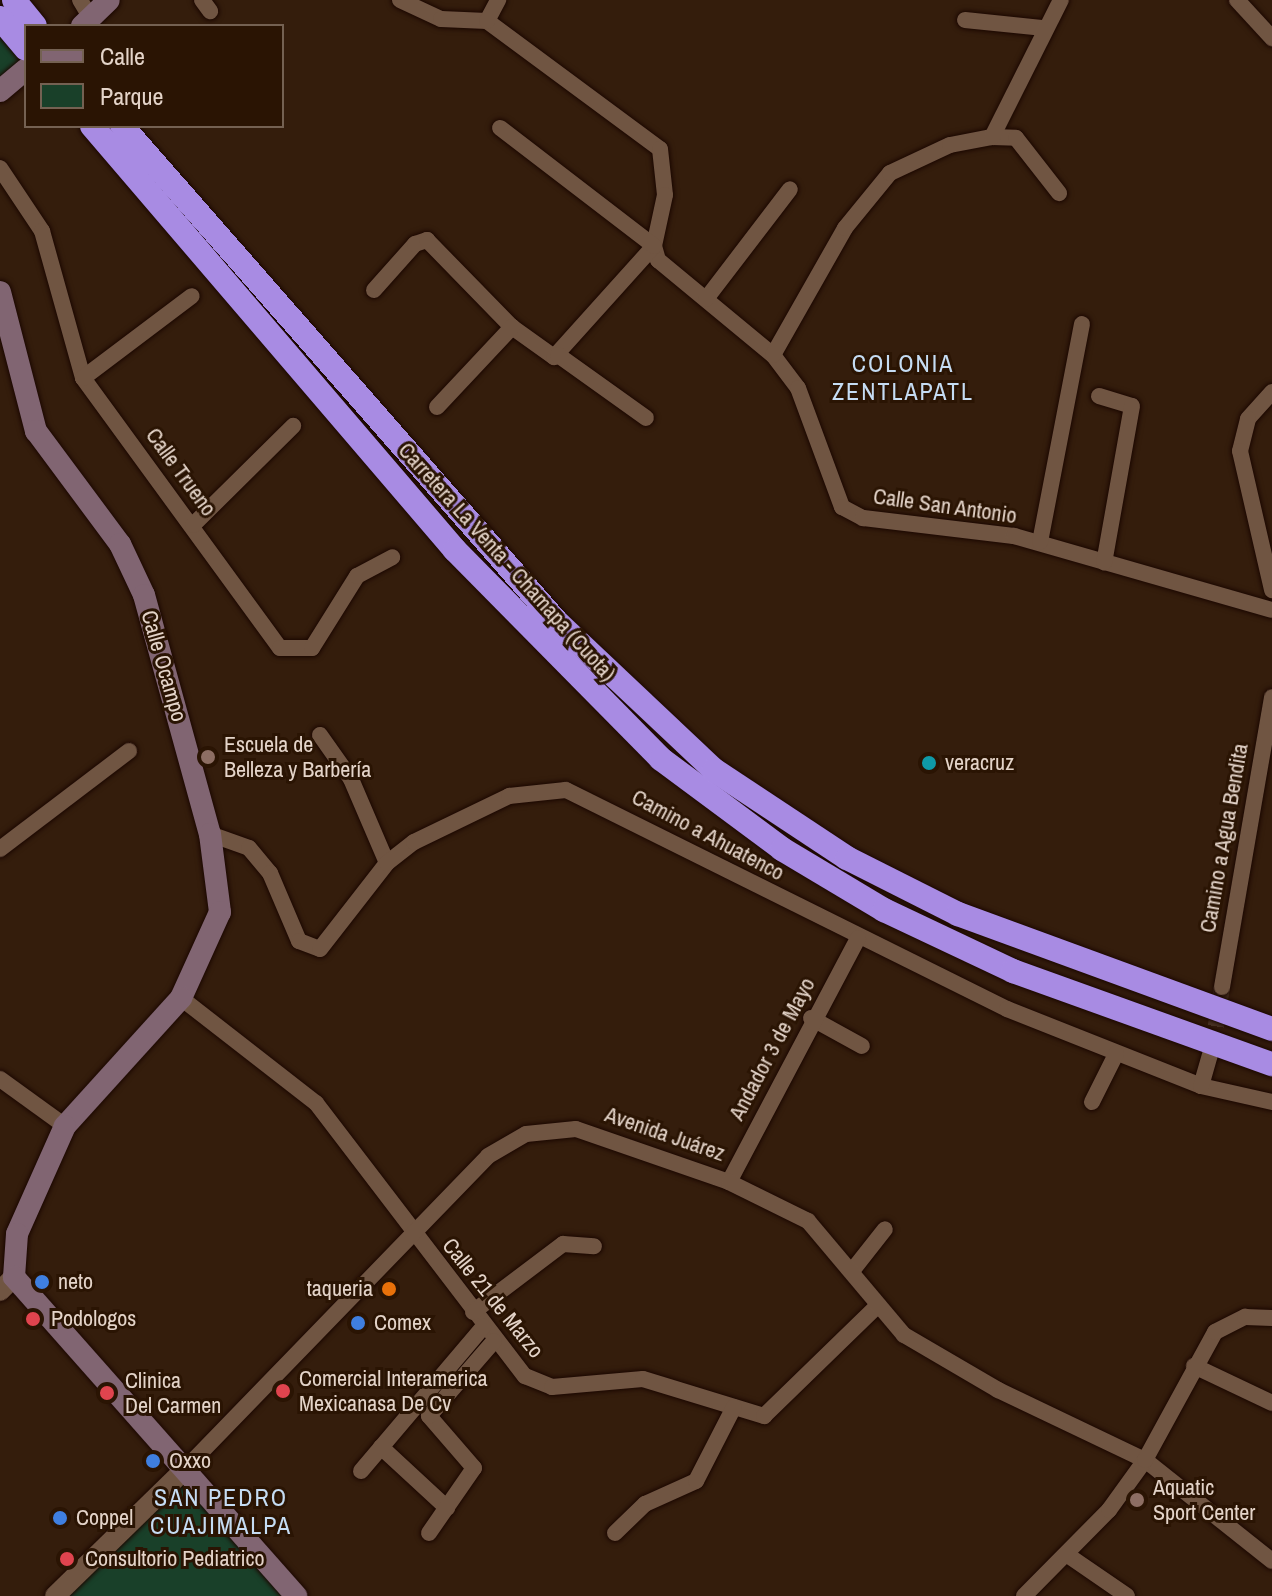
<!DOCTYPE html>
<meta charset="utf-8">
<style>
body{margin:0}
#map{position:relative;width:1272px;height:1596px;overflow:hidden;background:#341d0c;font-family:"Archivo Narrow",sans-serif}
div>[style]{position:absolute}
.green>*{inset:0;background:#194029}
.minor-tunnel>*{height:16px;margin-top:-8px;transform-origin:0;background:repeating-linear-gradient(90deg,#4e3828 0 16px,transparent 0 24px)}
.roads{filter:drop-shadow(0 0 2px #1b0700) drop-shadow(0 0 2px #1b0700)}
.minor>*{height:16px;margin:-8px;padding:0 8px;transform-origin:8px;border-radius:8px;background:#705542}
.tertiary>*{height:20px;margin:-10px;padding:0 10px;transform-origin:10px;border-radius:10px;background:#705542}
.secondary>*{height:22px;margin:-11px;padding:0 11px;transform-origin:11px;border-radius:11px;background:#816572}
.motorway>*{height:24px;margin:-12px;padding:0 12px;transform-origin:12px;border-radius:12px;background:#a88be3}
.dots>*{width:22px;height:22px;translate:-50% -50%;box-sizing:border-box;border:4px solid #2a1403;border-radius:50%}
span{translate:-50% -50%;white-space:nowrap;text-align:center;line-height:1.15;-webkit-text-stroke:6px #2a1403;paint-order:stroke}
.street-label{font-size:22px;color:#e4d4c9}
.poi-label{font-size:22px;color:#e4d4c9}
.left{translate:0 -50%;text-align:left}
.right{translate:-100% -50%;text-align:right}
.neighbourhood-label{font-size:24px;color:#c5dcf3;letter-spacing:2px}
.legend{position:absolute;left:24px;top:24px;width:260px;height:104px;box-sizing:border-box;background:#2a1403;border:2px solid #746152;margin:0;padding:10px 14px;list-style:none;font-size:24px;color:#e4d4c9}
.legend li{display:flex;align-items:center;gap:16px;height:40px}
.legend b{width:40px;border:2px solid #746152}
</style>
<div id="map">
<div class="green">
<i style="clip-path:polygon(0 31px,22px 58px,0 80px)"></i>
<i style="clip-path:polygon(183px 1471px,294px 1596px,54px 1596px)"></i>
</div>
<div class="minor-tunnel">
<i style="left:1212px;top:1050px;width:64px;rotate:-81deg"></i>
</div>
<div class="roads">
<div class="minor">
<i style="left:80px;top:0;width:21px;rotate:59deg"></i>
<i style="left:202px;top:0;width:14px;rotate:54deg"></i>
<i style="left:400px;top:0;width:45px;rotate:24.9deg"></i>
<i style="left:441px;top:19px;width:46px;rotate:2.5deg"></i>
<i style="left:487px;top:21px;width:215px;rotate:36.5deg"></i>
<i style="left:660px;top:149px;width:46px;rotate:83.8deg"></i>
<i style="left:665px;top:195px;width:52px;rotate:102.2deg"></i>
<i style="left:654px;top:246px;width:15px;rotate:74deg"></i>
<i style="left:658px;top:260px;width:149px;rotate:39.6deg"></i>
<i style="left:773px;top:355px;width:41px;rotate:52.9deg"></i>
<i style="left:798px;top:388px;width:127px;rotate:69.7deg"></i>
<i style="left:842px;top:507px;width:24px;rotate:28deg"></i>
<i style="left:863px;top:518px;width:152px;rotate:6.8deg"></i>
<i style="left:1014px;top:536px;width:268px;rotate:16deg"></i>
<i style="left:1237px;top:0;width:52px;rotate:47.4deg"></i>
<i style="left:965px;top:20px;width:77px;rotate:5.9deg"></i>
<i style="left:487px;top:21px;width:24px;rotate:-62deg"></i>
<i style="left:992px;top:137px;width:24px;rotate:2deg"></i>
<i style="left:1016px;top:138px;width:70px;rotate:52deg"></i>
<i style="left:0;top:168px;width:76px;rotate:56.3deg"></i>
<i style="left:42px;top:231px;width:153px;rotate:74.4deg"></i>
<i style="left:83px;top:378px;width:334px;rotate:53.9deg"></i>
<i style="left:280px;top:648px;width:32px"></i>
<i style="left:312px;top:648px;width:85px;rotate:-58deg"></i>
<i style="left:357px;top:576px;width:40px;rotate:-28deg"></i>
<i style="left:374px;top:290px;width:62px;rotate:-48.3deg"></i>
<i style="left:415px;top:244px;width:13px;rotate:-18deg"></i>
<i style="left:427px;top:240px;width:122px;rotate:45.7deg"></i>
<i style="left:512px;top:327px;width:52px;rotate:35.5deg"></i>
<i style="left:554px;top:357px;width:149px;rotate:-48deg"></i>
<i style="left:654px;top:246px;width:194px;rotate:-142.5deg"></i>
<i style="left:706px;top:299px;width:138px;rotate:-52.6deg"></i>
<i style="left:558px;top:355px;width:108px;rotate:35.6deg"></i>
<i style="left:773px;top:355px;width:146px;rotate:-60.4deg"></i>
<i style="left:845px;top:228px;width:71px;rotate:-50.7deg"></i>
<i style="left:890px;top:173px;width:66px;rotate:-25deg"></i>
<i style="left:950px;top:145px;width:43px;rotate:-10.8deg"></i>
<i style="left:992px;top:137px;width:153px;rotate:-63.3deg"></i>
<i style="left:83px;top:378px;width:136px;rotate:-37deg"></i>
<i style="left:1272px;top:392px;width:36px;rotate:132deg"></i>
<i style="left:1248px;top:419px;width:33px;rotate:104deg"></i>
<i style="left:1240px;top:451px;width:143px;rotate:77deg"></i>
<i style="left:1099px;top:396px;width:34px;rotate:17deg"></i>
<i style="left:1132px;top:406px;width:159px;rotate:100.1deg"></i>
<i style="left:437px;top:407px;width:110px;rotate:-46.8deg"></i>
<i style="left:193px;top:525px;width:141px;rotate:-44.7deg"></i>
<i style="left:1040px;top:542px;width:222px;rotate:-79.1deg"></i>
<i style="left:320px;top:735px;width:54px;rotate:54.8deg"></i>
<i style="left:351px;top:779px;width:91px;rotate:66.8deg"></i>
<i style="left:210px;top:834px;width:41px;rotate:19.7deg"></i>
<i style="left:249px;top:848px;width:33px;rotate:50deg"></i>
<i style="left:270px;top:873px;width:74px;rotate:66.9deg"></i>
<i style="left:299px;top:941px;width:22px;rotate:21deg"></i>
<i style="left:320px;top:949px;width:109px;rotate:-52.1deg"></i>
<i style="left:387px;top:863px;width:34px;rotate:-38deg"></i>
<i style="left:414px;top:842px;width:106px;rotate:-25.8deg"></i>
<i style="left:509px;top:796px;width:57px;rotate:-6deg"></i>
<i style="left:566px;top:790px;width:492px;rotate:26.4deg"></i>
<i style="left:1007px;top:1009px;width:209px;rotate:21.6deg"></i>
<i style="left:1201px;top:1086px;width:73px;rotate:12.7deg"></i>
<i style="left:0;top:849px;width:162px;rotate:-37.2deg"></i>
<i style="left:1222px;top:987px;width:294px;rotate:-80.2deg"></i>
<i style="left:181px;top:998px;width:171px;rotate:37.9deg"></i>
<i style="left:316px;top:1103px;width:344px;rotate:52.6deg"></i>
<i style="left:525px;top:1376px;width:29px;rotate:22deg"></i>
<i style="left:552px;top:1387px;width:91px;rotate:-5deg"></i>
<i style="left:643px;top:1379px;width:127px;rotate:17deg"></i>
<i style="left:764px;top:1416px;width:155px;rotate:-44.2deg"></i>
<i style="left:811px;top:1018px;width:58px;rotate:28.8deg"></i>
<i style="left:0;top:1079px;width:80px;rotate:35.9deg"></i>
<i style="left:1201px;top:1086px;width:36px;rotate:-74deg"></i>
<i style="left:1092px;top:1102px;width:54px;rotate:-63.4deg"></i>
<i style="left:729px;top:1182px;width:276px;rotate:-62.1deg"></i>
<i style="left:852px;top:1271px;width:53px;rotate:-51.8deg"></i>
<i style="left:473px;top:1312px;width:113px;rotate:-37.1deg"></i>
<i style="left:563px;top:1244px;width:31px;rotate:4deg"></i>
<i style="left:1194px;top:1366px;width:86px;rotate:25.4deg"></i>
<i style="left:381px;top:1447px;width:90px;rotate:42.7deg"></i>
<i style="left:183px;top:1471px;width:438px;rotate:-45.9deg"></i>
<i style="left:488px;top:1156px;width:44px;rotate:-30.1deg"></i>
<i style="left:526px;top:1134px;width:50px;rotate:-5.7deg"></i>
<i style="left:576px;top:1129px;width:162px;rotate:19.1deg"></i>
<i style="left:729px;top:1182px;width:88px;rotate:26.3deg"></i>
<i style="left:808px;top:1221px;width:149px;rotate:49.9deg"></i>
<i style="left:904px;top:1335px;width:109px;rotate:30.3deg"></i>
<i style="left:998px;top:1390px;width:163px;rotate:25.5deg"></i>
<i style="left:1145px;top:1460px;width:162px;rotate:38.5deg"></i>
<i style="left:361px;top:1471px;width:189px;rotate:-49.7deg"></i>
<i style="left:429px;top:1533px;width:79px;rotate:-55.3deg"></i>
<i style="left:474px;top:1468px;width:69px;rotate:-130.9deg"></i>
<i style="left:429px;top:1416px;width:99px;rotate:-49.1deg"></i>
<i style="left:615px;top:1533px;width:42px;rotate:-44deg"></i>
<i style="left:645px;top:1504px;width:56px;rotate:-24.3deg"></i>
<i style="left:696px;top:1481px;width:83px;rotate:-62.8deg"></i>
<i style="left:1066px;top:1554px;width:74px;rotate:34.5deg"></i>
<i style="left:1024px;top:1596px;width:121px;rotate:-45.3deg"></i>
<i style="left:1109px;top:1510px;width:62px;rotate:-54.2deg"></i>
<i style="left:1145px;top:1460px;width:146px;rotate:-61.3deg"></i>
<i style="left:1215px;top:1332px;width:34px;rotate:-27deg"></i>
<i style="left:1245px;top:1317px;width:27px;rotate:2deg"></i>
</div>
<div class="tertiary">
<i style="left:0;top:1291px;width:20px;rotate:-45deg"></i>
<i style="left:55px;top:1596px;width:179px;rotate:-44.3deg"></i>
</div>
<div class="secondary">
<i style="left:82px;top:26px;width:37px;rotate:-44deg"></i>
<i style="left:0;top:91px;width:34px;rotate:-40deg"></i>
<i style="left:0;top:292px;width:144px;rotate:75.5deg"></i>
<i style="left:36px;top:431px;width:141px;rotate:53.4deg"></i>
<i style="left:120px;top:544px;width:56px;rotate:64.8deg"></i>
<i style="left:144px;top:595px;width:248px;rotate:74.6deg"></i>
<i style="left:210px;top:834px;width:79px;rotate:82.7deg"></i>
<i style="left:220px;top:912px;width:94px;rotate:114.4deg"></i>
<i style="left:181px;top:998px;width:173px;rotate:132.2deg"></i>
<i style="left:65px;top:1126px;width:118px;rotate:114deg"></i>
<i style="left:17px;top:1234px;width:43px;rotate:94deg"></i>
<i style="left:14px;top:1277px;width:426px;rotate:48.5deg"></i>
</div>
<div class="motorway">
<i style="left:14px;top:0;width:33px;rotate:51deg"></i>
<i style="left:0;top:18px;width:40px;rotate:50deg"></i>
<i style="left:92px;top:126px;width:558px;rotate:49.43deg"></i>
<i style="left:455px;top:550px;width:293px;rotate:45.4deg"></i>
<i style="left:661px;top:759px;width:151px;rotate:36.6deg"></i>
<i style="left:782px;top:849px;width:119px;rotate:30.9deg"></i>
<i style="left:884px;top:910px;width:143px;rotate:25.3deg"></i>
<i style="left:1013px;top:971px;width:275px;rotate:19.8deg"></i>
<i style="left:122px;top:126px;width:660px;rotate:48.75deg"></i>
<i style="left:557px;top:622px;width:216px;rotate:43.3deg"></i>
<i style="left:714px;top:770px;width:159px;rotate:33.5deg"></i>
<i style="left:847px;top:858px;width:124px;rotate:26.8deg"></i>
<i style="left:958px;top:914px;width:334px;rotate:20.1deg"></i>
</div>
</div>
<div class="dots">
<i style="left:208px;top:757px;background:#8d6e63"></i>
<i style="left:929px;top:763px;background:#0f9aa8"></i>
<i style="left:42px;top:1282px;background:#3f7fe0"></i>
<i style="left:389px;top:1289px;background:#e8710a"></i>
<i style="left:33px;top:1319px;background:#e0444e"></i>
<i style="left:358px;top:1323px;background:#3f7fe0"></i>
<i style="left:283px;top:1391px;background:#e0444e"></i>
<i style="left:107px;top:1393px;background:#e0444e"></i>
<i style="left:153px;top:1461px;background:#3f7fe0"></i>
<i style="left:1137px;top:1500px;background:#8d6e63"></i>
<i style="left:60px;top:1518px;background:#3f7fe0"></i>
<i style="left:67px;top:1559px;background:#e0444e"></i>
</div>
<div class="street-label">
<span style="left:181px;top:472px;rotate:54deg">Calle Trueno</span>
<span style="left:945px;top:506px;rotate:8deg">Calle San Antonio</span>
<span style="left:507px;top:562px;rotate:48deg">Carretera La Venta - Chamapa (Cuota)</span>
<span style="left:164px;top:666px;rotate:74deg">Calle Ocampo</span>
<span style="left:708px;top:835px;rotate:28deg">Camino a Ahuatenco</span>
<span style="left:1224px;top:838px;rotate:-80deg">Camino a Agua Bendita</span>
<span style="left:772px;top:1049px;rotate:-62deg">Andador 3 de Mayo</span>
<span style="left:665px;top:1134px;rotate:19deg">Avenida Juárez</span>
<span style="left:493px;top:1298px;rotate:51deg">Calle 21 de Marzo</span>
</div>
<div class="poi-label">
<span class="left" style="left:224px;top:757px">Escuela de<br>Belleza y Barbería</span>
<span class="left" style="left:945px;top:763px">veracruz</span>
<span class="left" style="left:58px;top:1282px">neto</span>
<span class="right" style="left:373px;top:1289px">taqueria</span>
<span class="left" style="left:51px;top:1319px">Podologos</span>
<span class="left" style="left:374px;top:1323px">Comex</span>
<span class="left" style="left:299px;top:1391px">Comercial Interamerica<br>Mexicanasa De Cv</span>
<span class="left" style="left:125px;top:1393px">Clinica<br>Del Carmen</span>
<span class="left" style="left:169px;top:1461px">Oxxo</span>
<span class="left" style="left:1153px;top:1500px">Aquatic<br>Sport Center</span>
<span class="left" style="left:76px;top:1518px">Coppel</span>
<span class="left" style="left:85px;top:1559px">Consultorio Pediatrico</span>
</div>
<div class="neighbourhood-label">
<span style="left:903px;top:378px">COLONIA<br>ZENTLAPATL</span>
<span style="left:221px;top:1512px">SAN PEDRO<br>CUAJIMALPA</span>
</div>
<ul class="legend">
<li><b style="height:10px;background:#816572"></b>Calle</li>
<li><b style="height:22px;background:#194029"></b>Parque</li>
</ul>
</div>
